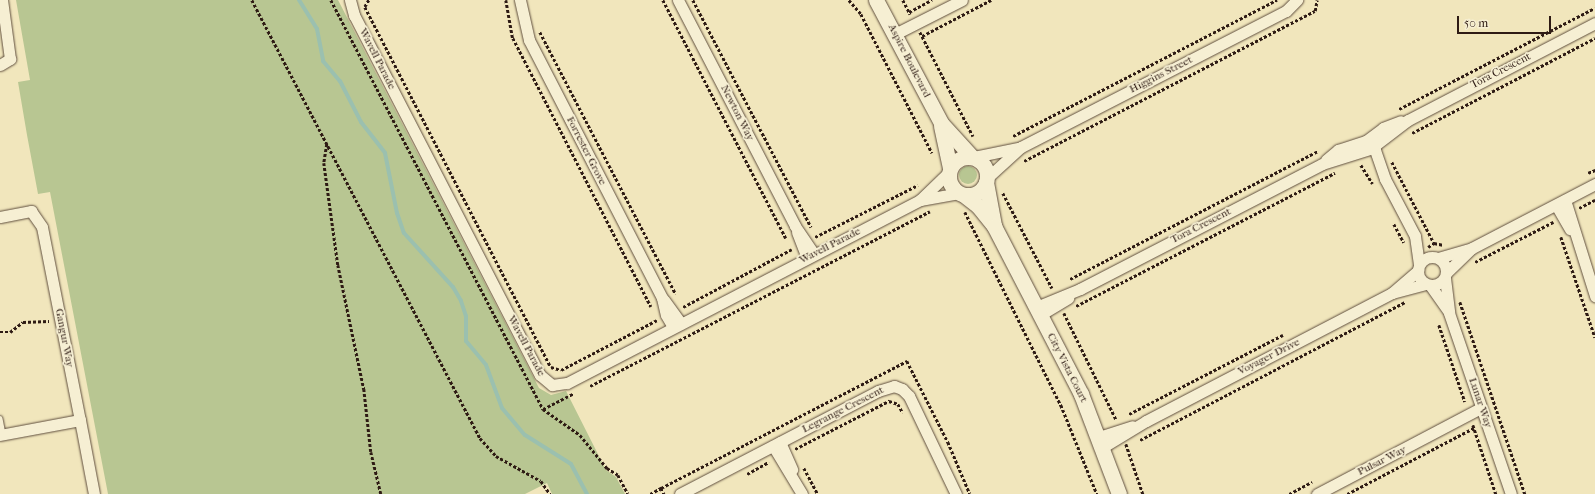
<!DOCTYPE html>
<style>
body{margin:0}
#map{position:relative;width:1595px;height:494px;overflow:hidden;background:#f1e6bc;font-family:"IM FELL French Canon",serif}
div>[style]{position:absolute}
.green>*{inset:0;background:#b8c692}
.round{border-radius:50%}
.stream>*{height:4px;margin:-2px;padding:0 2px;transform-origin:2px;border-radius:2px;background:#9bc0af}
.path>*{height:2.5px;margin-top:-1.25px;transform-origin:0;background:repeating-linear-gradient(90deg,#2e1b14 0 3px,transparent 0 5px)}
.roads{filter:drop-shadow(0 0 1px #5f4e3e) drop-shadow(0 0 1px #5f4e3e)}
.lane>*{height:5.5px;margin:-2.75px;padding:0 2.75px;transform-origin:2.75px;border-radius:2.75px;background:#f6efd3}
.street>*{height:11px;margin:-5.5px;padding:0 5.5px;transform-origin:5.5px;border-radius:5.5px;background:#f6efd3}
.street>.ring{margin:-5.5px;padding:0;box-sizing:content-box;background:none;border:11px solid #f6efd3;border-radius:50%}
.secondary>*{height:15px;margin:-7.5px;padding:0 7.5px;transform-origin:7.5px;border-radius:7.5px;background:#f6efd3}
.secondary>.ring{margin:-7.5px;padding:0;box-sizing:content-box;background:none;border:15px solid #f6efd3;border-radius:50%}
span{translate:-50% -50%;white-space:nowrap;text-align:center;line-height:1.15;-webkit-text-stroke:3.5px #f6efd3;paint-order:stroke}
.street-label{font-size:11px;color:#2e1b14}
.scale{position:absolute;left:1457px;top:16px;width:94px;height:18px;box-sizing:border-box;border:2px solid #2e1b14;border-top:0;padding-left:5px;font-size:12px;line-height:14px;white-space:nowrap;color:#2e1b14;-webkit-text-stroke:3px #f6efd3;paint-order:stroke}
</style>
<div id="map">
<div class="green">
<i style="clip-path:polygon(16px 0,338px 0,539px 388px,551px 395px,566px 391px,606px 470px,616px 477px,625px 494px,552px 494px,547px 483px,525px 494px,108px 494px,50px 192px,38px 194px,27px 135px,18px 82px,30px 80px)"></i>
<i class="round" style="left:959px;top:166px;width:18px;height:18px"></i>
</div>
<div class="stream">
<i style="left:299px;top:0;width:34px;rotate:58deg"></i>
<i style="left:317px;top:29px;width:33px;rotate:79deg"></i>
<i style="left:323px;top:61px;width:26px;rotate:50deg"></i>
<i style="left:340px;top:81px;width:46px;rotate:62.9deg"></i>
<i style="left:361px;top:122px;width:39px;rotate:52deg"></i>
<i style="left:385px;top:153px;width:61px;rotate:78.7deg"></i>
<i style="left:397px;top:213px;width:21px;rotate:71deg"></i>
<i style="left:404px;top:233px;width:73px;rotate:47.8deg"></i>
<i style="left:453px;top:287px;width:16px;rotate:60deg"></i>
<i style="left:461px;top:301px;width:16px;rotate:72deg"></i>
<i style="left:466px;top:316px;width:25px;rotate:90deg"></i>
<i style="left:466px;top:341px;width:31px;rotate:50deg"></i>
<i style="left:486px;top:365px;width:46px;rotate:69.6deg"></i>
<i style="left:502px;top:408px;width:35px;rotate:50deg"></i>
<i style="left:525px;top:435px;width:54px;rotate:32.2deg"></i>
<i style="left:571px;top:464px;width:34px;rotate:62deg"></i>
</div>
<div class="path">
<i style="left:252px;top:0;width:494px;rotate:62.5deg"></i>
<i style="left:480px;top:438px;width:24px;rotate:48deg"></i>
<i style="left:496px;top:456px;width:51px;rotate:29.1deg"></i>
<i style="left:541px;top:481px;width:16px;rotate:55deg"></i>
<i style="left:331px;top:0;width:461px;rotate:62.6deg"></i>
<i style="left:543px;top:409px;width:45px;rotate:35.1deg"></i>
<i style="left:580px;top:435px;width:43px;rotate:50.7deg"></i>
<i style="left:607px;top:468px;width:13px;rotate:32deg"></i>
<i style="left:618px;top:475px;width:21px;rotate:62deg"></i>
<i style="left:369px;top:0;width:8px;rotate:120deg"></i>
<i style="left:365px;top:7px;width:405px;rotate:62.7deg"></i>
<i style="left:551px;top:367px;width:10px;rotate:17deg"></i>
<i style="left:561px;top:370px;width:108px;rotate:-27.5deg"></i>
<i style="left:506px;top:0;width:39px;rotate:80deg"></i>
<i style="left:513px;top:38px;width:302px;rotate:62.8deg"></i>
<i style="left:663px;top:0;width:268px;rotate:62.7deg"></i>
<i style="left:693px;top:0;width:256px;rotate:62.5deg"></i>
<i style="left:849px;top:0;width:18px;rotate:49deg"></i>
<i style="left:861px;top:14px;width:156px;rotate:62.9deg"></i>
<i style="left:903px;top:0;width:16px;rotate:63deg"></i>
<i style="left:909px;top:12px;width:26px;rotate:-28deg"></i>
<i style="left:540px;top:32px;width:295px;rotate:62.6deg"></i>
<i style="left:920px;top:32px;width:117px;rotate:63deg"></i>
<i style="left:922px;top:36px;width:78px;rotate:-27.6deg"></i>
<i style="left:1399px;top:109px;width:220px;rotate:-27.3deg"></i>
<i style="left:1412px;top:133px;width:206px;rotate:-27.4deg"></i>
<i style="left:1013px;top:136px;width:297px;rotate:-27.3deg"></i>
<i style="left:327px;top:144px;width:19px;rotate:99deg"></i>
<i style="left:324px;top:163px;width:103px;rotate:82.2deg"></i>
<i style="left:338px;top:265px;width:127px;rotate:78.2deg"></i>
<i style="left:364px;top:389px;width:63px;rotate:83.7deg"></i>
<i style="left:371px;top:452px;width:43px;rotate:76.6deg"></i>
<i style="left:1024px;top:161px;width:327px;rotate:-27.3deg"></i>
<i style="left:1315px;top:11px;width:11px;rotate:-80deg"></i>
<i style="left:1392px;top:162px;width:91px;rotate:62.6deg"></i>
<i style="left:1361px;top:165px;width:22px;rotate:58deg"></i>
<i style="left:1588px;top:173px;width:8px;rotate:-23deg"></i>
<i style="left:1003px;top:193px;width:107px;rotate:62.7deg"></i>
<i style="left:1579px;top:208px;width:18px;rotate:-27deg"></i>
<i style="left:965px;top:212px;width:216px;rotate:63.6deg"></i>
<i style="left:1061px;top:405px;width:96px;rotate:68deg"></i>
<i style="left:1394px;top:224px;width:21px;rotate:62deg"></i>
<i style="left:815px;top:237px;width:115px;rotate:-26.8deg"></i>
<i style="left:1561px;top:237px;width:106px;rotate:71.2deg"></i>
<i style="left:1428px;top:247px;width:7px;rotate:-34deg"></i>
<i style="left:1434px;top:243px;width:10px;rotate:11deg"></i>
<i style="left:1475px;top:262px;width:88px;rotate:-27.1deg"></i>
<i style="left:1070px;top:279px;width:279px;rotate:-27.3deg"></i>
<i style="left:1460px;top:302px;width:203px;rotate:71.3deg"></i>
<i style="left:1076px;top:306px;width:291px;rotate:-27.2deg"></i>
<i style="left:683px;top:307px;width:123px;rotate:-28deg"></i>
<i style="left:1064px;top:313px;width:118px;rotate:63.9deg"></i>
<i style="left:1439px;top:325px;width:81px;rotate:71.3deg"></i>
<i style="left:0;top:332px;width:10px"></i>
<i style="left:10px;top:332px;width:16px;rotate:-38deg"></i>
<i style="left:23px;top:322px;width:26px;rotate:-2deg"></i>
<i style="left:590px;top:386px;width:382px;rotate:-27.2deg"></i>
<i style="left:543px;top:409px;width:34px;rotate:-27deg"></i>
<i style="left:1129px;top:414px;width:173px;rotate:-27.2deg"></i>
<i style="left:1473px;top:425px;width:73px;rotate:71.6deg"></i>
<i style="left:1140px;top:440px;width:299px;rotate:-27.5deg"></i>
<i style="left:1126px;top:444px;width:53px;rotate:71.2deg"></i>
<i style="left:795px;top:449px;width:106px;rotate:-27.1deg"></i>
<i style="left:889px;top:401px;width:9px;rotate:18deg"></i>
<i style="left:898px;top:404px;width:10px;rotate:61deg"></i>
<i style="left:804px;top:468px;width:30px;rotate:62deg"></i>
<i style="left:747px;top:474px;width:25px;rotate:-29deg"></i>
<i style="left:661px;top:488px;width:277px;rotate:-27.3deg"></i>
<i style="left:907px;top:361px;width:91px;rotate:63.2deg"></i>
<i style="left:948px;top:442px;width:56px;rotate:67.1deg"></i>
<i style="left:650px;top:494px;width:13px;rotate:-29deg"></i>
<i style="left:661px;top:488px;width:7px;rotate:63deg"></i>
<i style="left:1289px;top:494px;width:26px;rotate:-28deg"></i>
<i style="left:1347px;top:494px;width:143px;rotate:-27.5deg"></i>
</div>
<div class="roads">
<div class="lane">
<i style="left:0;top:419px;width:16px;rotate:79deg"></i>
</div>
<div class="street">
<i style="left:350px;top:0;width:16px;rotate:75deg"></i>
<i style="left:354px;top:15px;width:405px;rotate:62.7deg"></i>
<i style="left:540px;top:375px;width:16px;rotate:40deg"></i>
<i style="left:552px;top:385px;width:15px;rotate:-8deg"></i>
<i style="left:567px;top:383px;width:398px;rotate:-27.4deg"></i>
<i style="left:920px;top:200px;width:40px;rotate:-44deg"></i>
<i style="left:520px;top:0;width:41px;rotate:77.3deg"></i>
<i style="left:529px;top:40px;width:290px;rotate:62.7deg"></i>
<i style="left:662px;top:298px;width:17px;rotate:77deg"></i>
<i style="left:666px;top:315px;width:14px;rotate:60deg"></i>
<i style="left:678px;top:0;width:254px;rotate:62.6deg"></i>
<i style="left:795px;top:226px;width:34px;rotate:56deg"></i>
<i style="left:895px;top:34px;width:75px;rotate:-26.9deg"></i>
<i style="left:0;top:65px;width:12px;rotate:-31deg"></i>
<i style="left:10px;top:59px;width:60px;rotate:-97.7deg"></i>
<i style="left:1366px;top:141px;width:13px;rotate:45deg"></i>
<i style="left:1375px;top:150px;width:31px;rotate:71deg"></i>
<i style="left:1385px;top:179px;width:64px;rotate:62.2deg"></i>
<i style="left:1415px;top:236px;width:28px;rotate:82deg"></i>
<i style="left:974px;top:157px;width:45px;rotate:-11.6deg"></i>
<i style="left:1326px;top:160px;width:16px;rotate:-40deg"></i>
<i style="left:1338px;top:150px;width:29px;rotate:-18deg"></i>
<i style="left:1366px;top:141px;width:21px;rotate:-37deg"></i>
<i style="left:1383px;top:128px;width:19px;rotate:-21deg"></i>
<i style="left:987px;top:178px;width:46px;rotate:-42.4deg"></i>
<i style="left:1021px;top:147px;width:298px;rotate:-27.2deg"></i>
<i style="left:1286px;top:11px;width:16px;rotate:-45deg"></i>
<i style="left:920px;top:200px;width:41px;rotate:-9.9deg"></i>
<i style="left:1565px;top:200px;width:101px;rotate:72.6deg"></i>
<i style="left:1556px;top:205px;width:28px;rotate:60deg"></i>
<i style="left:0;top:217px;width:32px;rotate:-11deg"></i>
<i style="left:31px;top:211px;width:19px;rotate:55deg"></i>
<i style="left:42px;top:227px;width:197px;rotate:78.9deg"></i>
<i style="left:80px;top:420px;width:81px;rotate:169.4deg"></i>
<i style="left:797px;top:232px;width:28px;rotate:69deg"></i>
<i class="ring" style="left:1418px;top:257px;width:17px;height:17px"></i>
<i style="left:1438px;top:258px;width:35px;rotate:-16deg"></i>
<i style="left:1472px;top:248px;width:139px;rotate:-27.5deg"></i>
<i style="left:1446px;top:273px;width:33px;rotate:-44deg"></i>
<i style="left:1445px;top:278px;width:35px;rotate:83deg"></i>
<i style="left:1449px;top:313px;width:191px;rotate:71.1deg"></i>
<i style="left:1430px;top:285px;width:32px;rotate:55deg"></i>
<i style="left:1392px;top:293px;width:35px;rotate:-41deg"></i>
<i style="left:664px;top:300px;width:29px;rotate:54deg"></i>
<i style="left:1036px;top:307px;width:48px;rotate:-22.2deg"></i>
<i style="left:1080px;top:289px;width:272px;rotate:-27.3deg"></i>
<i style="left:1322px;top:164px;width:50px;rotate:-17.4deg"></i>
<i style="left:1370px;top:149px;width:48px;rotate:-37.3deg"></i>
<i style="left:1408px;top:120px;width:211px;rotate:-27.4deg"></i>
<i style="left:1040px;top:315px;width:33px;rotate:-31deg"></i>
<i style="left:80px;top:420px;width:75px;rotate:79.3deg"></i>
<i style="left:1099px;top:437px;width:35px;rotate:-18deg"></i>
<i style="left:780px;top:442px;width:30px;rotate:66deg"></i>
<i style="left:773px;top:446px;width:56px;rotate:58.9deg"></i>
<i style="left:1103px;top:447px;width:50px;rotate:-31.2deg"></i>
<i style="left:1146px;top:421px;width:277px;rotate:-27.5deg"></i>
<i style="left:1392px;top:293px;width:35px;rotate:-15deg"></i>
<i style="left:680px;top:494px;width:223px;rotate:-27.5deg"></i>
<i style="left:878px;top:391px;width:17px;rotate:-17deg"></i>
<i style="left:894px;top:386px;width:9px;rotate:21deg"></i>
<i style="left:902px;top:389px;width:10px;rotate:45deg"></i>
<i style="left:909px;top:396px;width:109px;rotate:64.4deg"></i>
<i style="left:1317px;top:494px;width:185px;rotate:-27.7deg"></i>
</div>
<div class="secondary">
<i style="left:876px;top:0;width:139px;rotate:62.1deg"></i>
<i style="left:941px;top:123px;width:46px;rotate:47.6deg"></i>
<i style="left:941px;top:126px;width:43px;rotate:77.9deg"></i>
<i class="ring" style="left:949px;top:157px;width:23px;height:23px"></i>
<i style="left:986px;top:182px;width:44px;rotate:79.5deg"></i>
<i style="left:964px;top:195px;width:18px;rotate:38deg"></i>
<i style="left:978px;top:206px;width:26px;rotate:51deg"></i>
<i style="left:994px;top:226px;width:189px;rotate:62.6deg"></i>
<i style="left:1081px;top:394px;width:107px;rotate:69.2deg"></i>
</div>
</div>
<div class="street-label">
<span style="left:377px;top:59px;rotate:63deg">Wavell Parade</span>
<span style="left:909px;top:61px;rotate:63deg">Aspire Boulevard</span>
<span style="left:1501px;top:71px;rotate:-27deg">Tora Crescent</span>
<span style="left:1161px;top:75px;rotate:-27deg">Higgins Street</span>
<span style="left:737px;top:113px;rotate:63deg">Newton Way</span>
<span style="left:586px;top:151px;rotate:63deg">Forrester Grove</span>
<span style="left:1201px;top:226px;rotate:-27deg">Tora Crescent</span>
<span style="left:830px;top:246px;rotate:-27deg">Wavell Parade</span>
<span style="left:64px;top:338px;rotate:79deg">Gangur Way</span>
<span style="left:526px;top:346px;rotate:62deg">Wavell Parade</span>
<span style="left:1269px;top:357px;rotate:-27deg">Voyager Drive</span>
<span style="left:1067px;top:368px;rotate:63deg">City Vista Court</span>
<span style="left:1480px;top:403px;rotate:71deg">Lunar Way</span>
<span style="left:843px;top:410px;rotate:-27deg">Legrange Crescent</span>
<span style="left:1382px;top:461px;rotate:-27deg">Pulsar Way</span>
</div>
<div class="scale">50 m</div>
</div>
